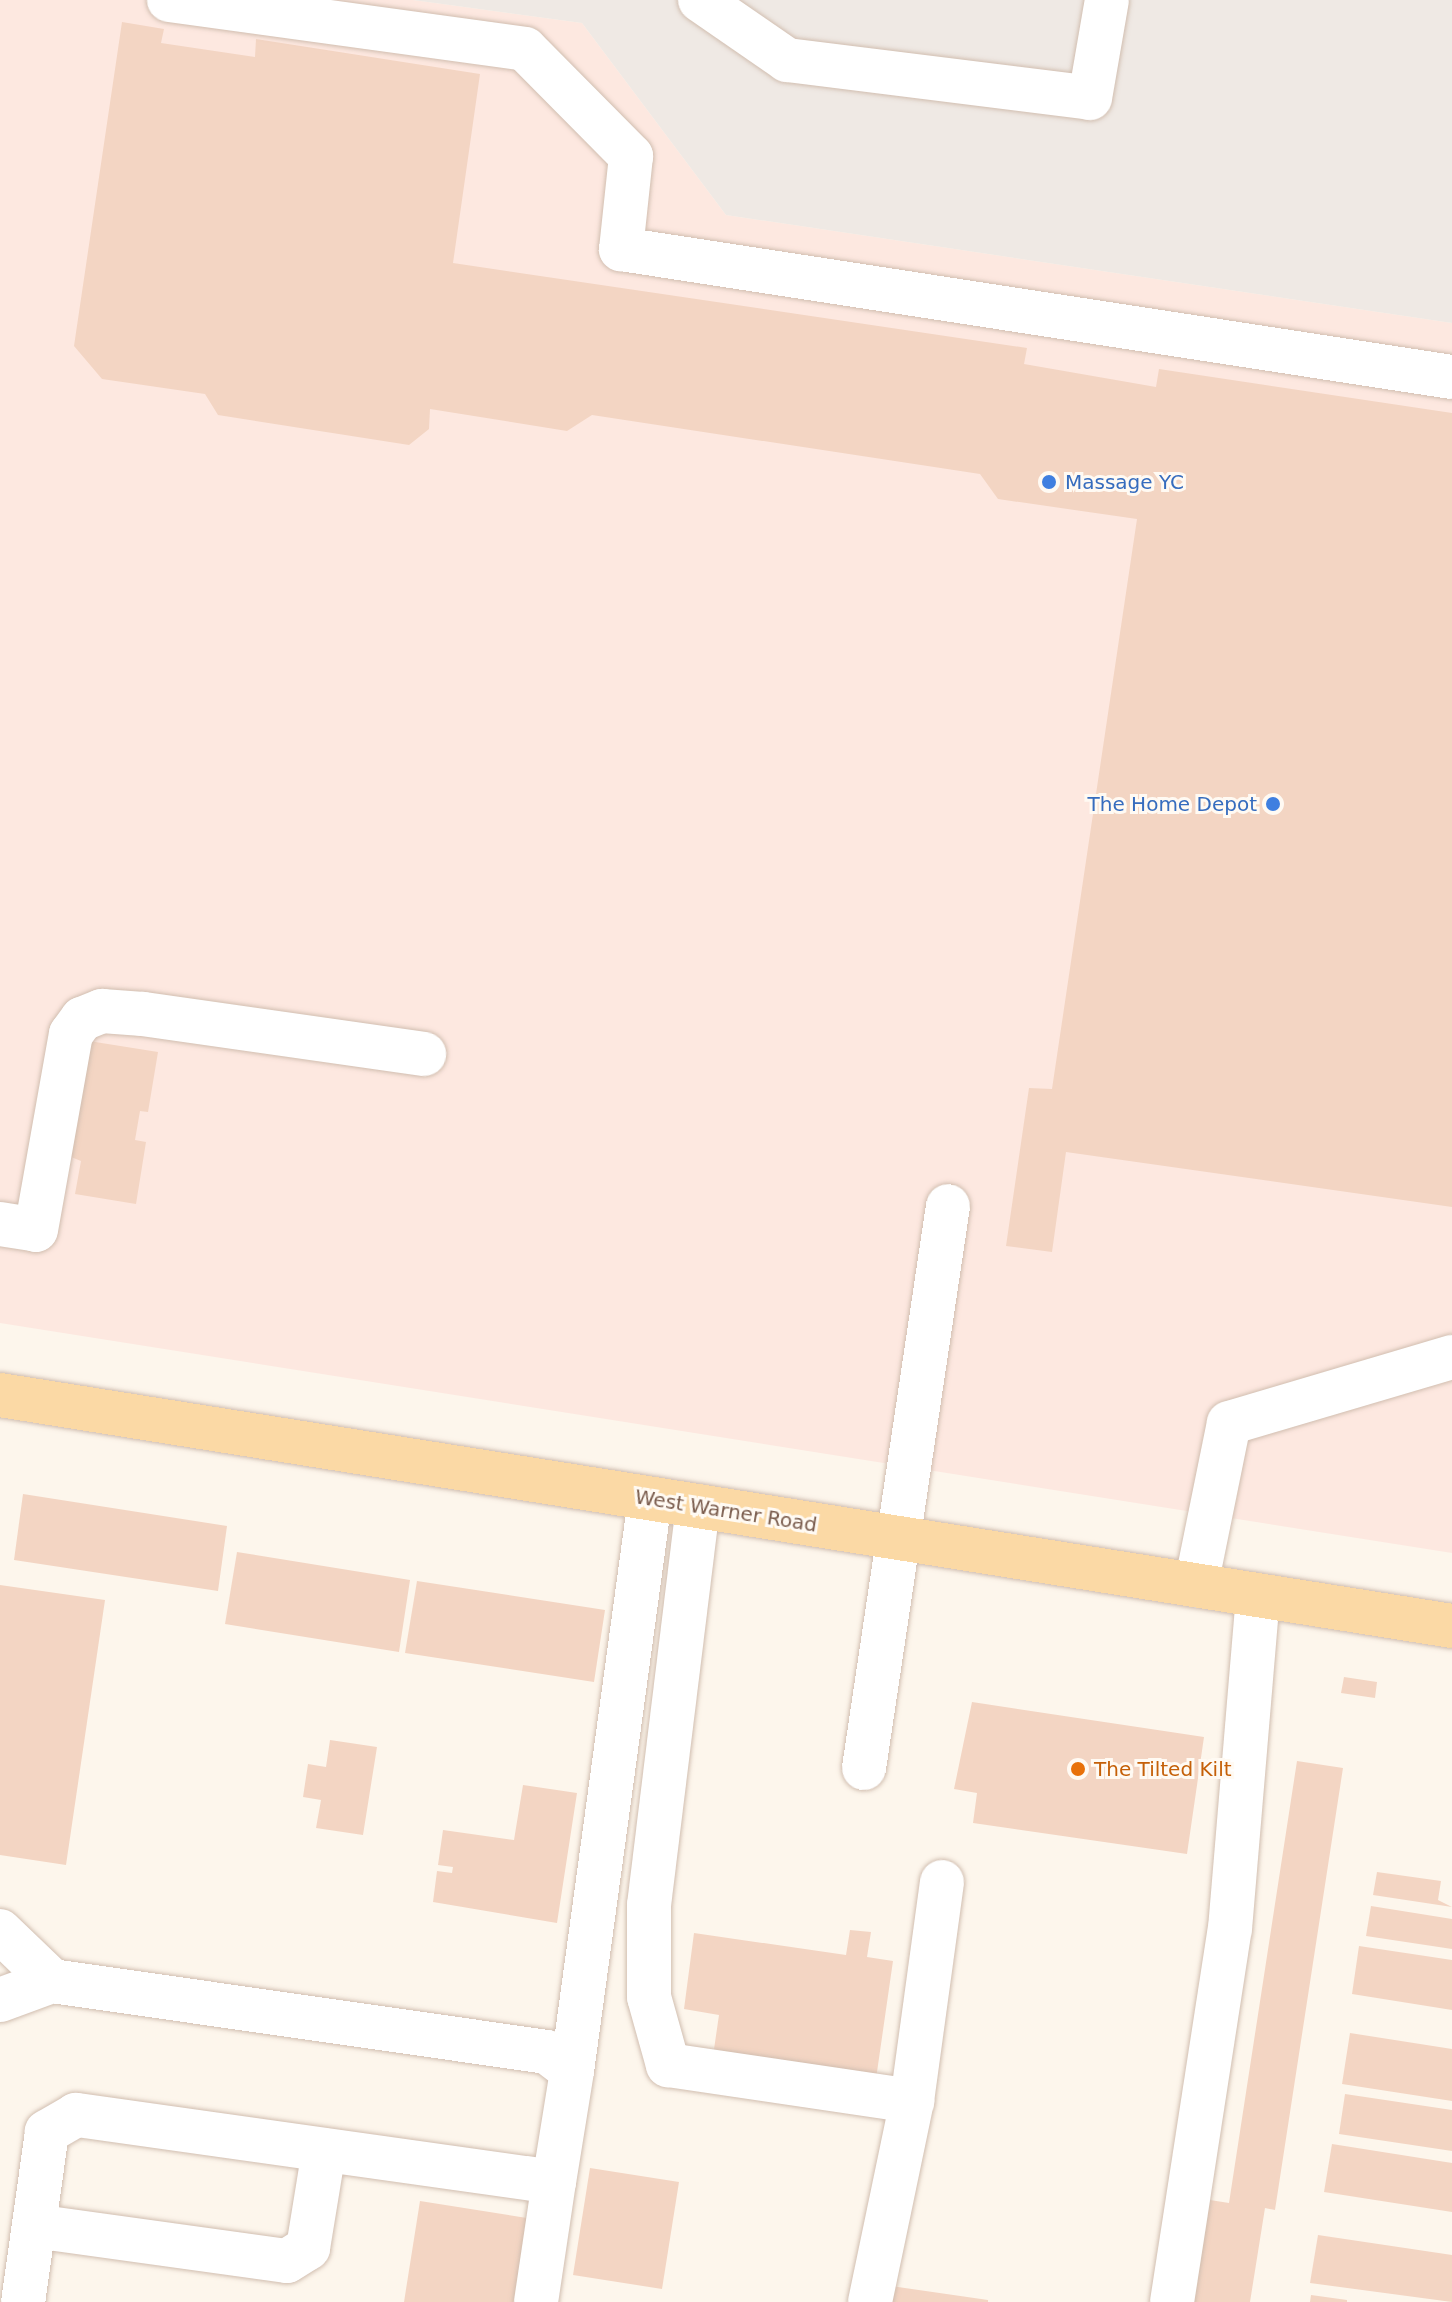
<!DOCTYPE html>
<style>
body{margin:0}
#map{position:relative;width:1452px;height:2302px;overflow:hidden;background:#fdf6ec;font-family:"DejaVu Sans",sans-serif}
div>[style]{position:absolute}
.commercial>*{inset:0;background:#fde8e0}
.industrial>*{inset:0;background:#efe9e4}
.building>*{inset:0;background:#f3d5c3}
.roads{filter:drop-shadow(0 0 2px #d1beb0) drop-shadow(0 0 2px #d1beb0)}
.minor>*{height:44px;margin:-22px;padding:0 22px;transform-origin:22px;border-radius:22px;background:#fff}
.major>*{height:44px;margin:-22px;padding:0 22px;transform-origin:22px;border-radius:22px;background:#fbd9a5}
.dots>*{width:22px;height:22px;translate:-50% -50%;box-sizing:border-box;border:4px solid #fffaf3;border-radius:50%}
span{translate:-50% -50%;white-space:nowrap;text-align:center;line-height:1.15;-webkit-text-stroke:6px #fffaf3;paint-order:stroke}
.shop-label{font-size:20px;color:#366cbe}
.left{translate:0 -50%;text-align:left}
.right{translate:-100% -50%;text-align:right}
.street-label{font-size:20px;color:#7a5c4d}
.food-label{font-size:20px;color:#c56008}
</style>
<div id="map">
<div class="commercial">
<i style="clip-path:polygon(0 0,413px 0,582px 23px,726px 215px,1452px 323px,1452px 1553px,0 1323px)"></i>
</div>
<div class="industrial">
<i style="clip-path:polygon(413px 0,1452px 0,1452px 323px,726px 215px,582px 23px)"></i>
</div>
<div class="building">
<i style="clip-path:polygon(122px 22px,164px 29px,161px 43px,255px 57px,256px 39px,480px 74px,453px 263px,1027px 348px,1024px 364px,1156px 387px,1159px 369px,1452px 413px,1452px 1207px,1066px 1152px,1052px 1252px,1006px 1246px,1029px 1088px,1052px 1089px,1137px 519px,998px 499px,980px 474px,592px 415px,567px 431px,430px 409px,429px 429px,409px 445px,218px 415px,205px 394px,102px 379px,74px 346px)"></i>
<i style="clip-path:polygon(89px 1041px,158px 1052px,148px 1112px,140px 1111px,135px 1140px,146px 1142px,136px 1204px,75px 1194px,81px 1161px,71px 1157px)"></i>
<i style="clip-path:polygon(23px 1494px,227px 1526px,218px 1591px,14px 1560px)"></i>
<i style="clip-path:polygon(237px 1552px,410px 1580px,399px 1652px,225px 1624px)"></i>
<i style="clip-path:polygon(417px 1581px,605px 1610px,594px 1682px,405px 1653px)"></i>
<i style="clip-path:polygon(0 1585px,105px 1600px,66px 1865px,0 1855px)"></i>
<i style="clip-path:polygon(1344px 1677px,1377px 1682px,1375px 1698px,1341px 1693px)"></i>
<i style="clip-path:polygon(972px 1702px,1204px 1737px,1187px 1854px,973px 1823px,977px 1793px,954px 1789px)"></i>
<i style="clip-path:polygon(330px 1740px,377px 1747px,363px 1835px,316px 1828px,321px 1800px,303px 1797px,308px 1764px,326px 1767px)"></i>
<i style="clip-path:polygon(1297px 1761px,1343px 1768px,1275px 2210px,1265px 2208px,1250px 2302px,1194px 2302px,1210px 2200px,1229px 2203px)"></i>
<i style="clip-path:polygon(523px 1785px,577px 1793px,557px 1923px,433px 1902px,437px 1871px,452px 1873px,453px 1867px,438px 1865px,443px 1830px,514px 1840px)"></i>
<i style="clip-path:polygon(1377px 1872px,1441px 1881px,1438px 1900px,1452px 1907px,1373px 1895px)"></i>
<i style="clip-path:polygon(1371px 1906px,1452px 1919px,1452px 1949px,1366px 1936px)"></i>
<i style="clip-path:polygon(850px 1930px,871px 1932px,867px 1957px,893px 1961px,876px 2079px,713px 2056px,719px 2015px,684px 2009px,694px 1933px,846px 1955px)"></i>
<i style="clip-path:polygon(1359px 1946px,1452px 1960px,1452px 2010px,1352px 1994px)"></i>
<i style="clip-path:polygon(1350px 2033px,1452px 2049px,1452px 2101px,1342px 2084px)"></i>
<i style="clip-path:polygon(1345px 2094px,1452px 2110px,1452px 2151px,1339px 2134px)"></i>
<i style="clip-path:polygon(1332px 2144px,1452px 2163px,1452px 2212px,1324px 2192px)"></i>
<i style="clip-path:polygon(590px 2168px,679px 2182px,662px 2289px,573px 2275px)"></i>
<i style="clip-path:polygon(420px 2201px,533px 2219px,520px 2302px,404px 2302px)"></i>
<i style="clip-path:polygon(1318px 2235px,1452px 2255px,1452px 2302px,1310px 2283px)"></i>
<i style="clip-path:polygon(891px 2286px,988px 2300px,988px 2302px,888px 2302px)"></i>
<i style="clip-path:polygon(1311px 2295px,1347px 2300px,1347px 2302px,1310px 2302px)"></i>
</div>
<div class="roads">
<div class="minor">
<i style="left:169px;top:0;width:359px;rotate:7.8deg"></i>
<i style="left:525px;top:49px;width:151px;rotate:45.3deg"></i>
<i style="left:631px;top:156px;width:94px;rotate:96.1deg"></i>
<i style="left:621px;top:249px;width:841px;rotate:8.76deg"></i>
<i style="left:700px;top:0;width:106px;rotate:34.6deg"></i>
<i style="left:787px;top:60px;width:305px;rotate:7.1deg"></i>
<i style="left:1090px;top:98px;width:99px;rotate:-80.2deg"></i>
<i style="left:0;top:1224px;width:36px;rotate:9deg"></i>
<i style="left:36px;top:1230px;width:199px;rotate:-79.9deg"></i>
<i style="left:71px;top:1034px;width:19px;rotate:-54deg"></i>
<i style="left:82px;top:1019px;width:22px;rotate:-22deg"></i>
<i style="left:102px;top:1011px;width:41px;rotate:4.2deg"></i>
<i style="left:143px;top:1014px;width:284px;rotate:8.1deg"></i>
<i style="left:698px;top:1506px;width:402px;rotate:97deg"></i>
<i style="left:649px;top:1905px;width:92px;rotate:90deg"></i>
<i style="left:649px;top:1997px;width:71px;rotate:74.4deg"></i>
<i style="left:668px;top:2065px;width:247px;rotate:8.4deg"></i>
<i style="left:1196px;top:1585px;width:165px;rotate:-78.5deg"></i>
<i style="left:1229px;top:1423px;width:233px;rotate:-16.5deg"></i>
<i style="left:864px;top:1768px;width:568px;rotate:-81.5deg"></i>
<i style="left:0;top:1931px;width:72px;rotate:43.9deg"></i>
<i style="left:0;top:2000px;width:55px;rotate:-20.1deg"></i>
<i style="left:52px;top:1981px;width:500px;rotate:8.16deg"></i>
<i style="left:547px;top:2052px;width:31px;rotate:37deg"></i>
<i style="left:572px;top:2071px;width:112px;rotate:99.2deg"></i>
<i style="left:554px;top:2182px;width:483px;rotate:-172deg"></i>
<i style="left:76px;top:2115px;width:34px;rotate:150deg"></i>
<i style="left:47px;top:2132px;width:172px;rotate:98deg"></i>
<i style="left:572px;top:2071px;width:577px;rotate:-82.23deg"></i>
<i style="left:34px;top:2226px;width:255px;rotate:7.9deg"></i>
<i style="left:287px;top:2261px;width:25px;rotate:-32deg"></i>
<i style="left:308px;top:2248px;width:99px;rotate:-80.7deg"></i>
<i style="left:536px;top:2302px;width:121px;rotate:-81.5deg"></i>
<i style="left:870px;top:2302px;width:205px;rotate:-78.2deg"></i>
<i style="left:912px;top:2101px;width:221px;rotate:-82.2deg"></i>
<i style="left:1172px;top:2302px;width:377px;rotate:-81.2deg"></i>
<i style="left:1230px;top:1929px;width:334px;rotate:-85.2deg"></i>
</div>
<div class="major">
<i style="left:0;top:1395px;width:1470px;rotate:9.04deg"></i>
</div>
</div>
<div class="dots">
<i style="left:1049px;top:482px;background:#3f7fe0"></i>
<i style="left:1273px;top:804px;background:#3f7fe0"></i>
<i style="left:1078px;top:1769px;background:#e8710a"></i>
</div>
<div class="shop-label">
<span class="left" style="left:1065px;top:482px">Massage YC</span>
<span class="right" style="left:1257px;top:804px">The Home Depot</span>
</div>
<div class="street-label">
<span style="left:726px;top:1511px;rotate:9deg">West Warner Road</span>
</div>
<div class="food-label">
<span class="left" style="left:1094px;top:1769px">The Tilted Kilt</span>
</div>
</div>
